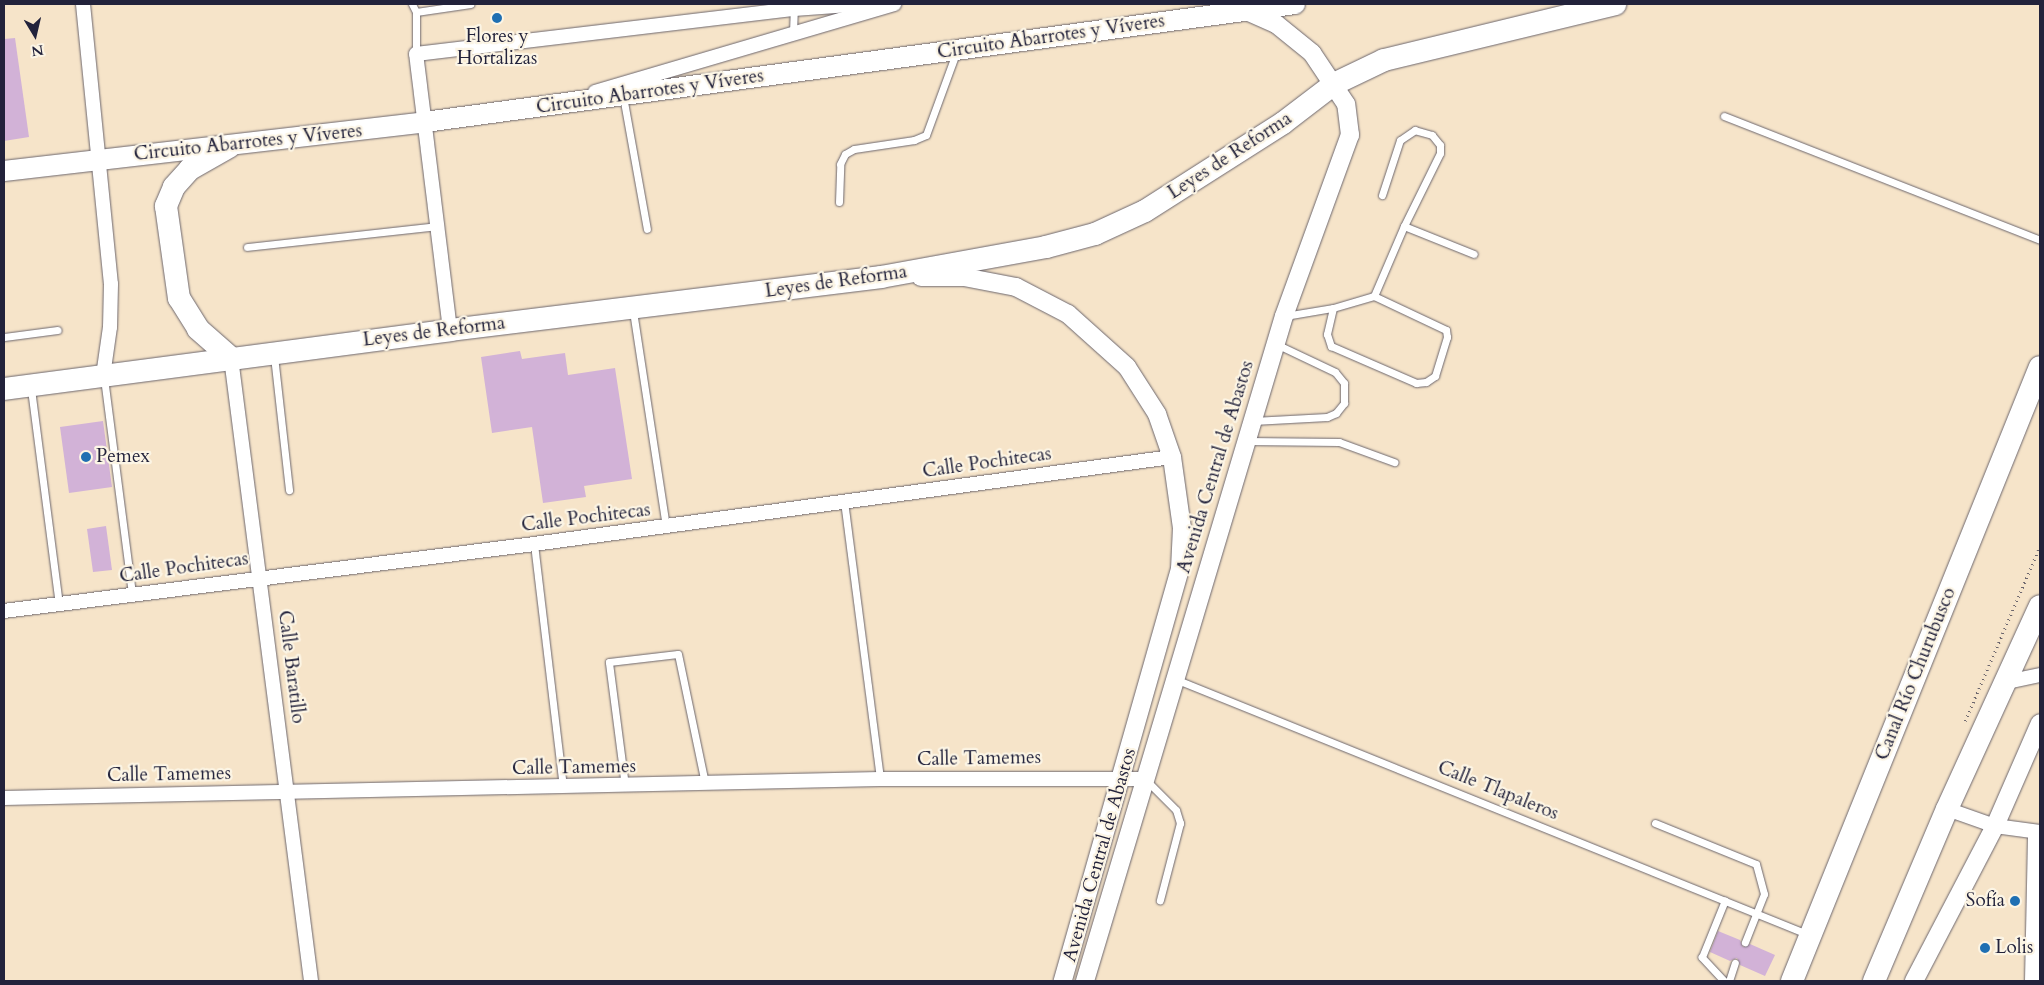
<!DOCTYPE html>
<meta charset="utf-8">
<style>
body{margin:0}
#map{position:relative;width:2044px;height:985px;overflow:hidden;background:#f6e4c9;font-family:Cardo,serif}
div>[style]{position:absolute}
.building>*{inset:0;background:#d2b2d7}
.path>*{height:2.5px;margin-top:-1.25px;transform-origin:0;background:repeating-linear-gradient(90deg,#6c666d 0 1px,transparent 0 5px)}
.roads{filter:drop-shadow(0 0 1px #6c666d) drop-shadow(0 0 1px #6c666d)}
.service>*{height:7px;margin:-3.5px;padding:0 3.5px;transform-origin:3.5px;border-radius:3.5px;background:#fff}
.minor>*{height:14px;margin:-7px;padding:0 7px;transform-origin:7px;border-radius:7px;background:#fff}
.tertiary>*{height:18px;margin:-9px;padding:0 9px;transform-origin:9px;border-radius:9px;background:#fff}
.secondary>*{height:20px;margin:-10px;padding:0 10px;transform-origin:10px;border-radius:10px;background:#fff}
.primary>*{height:22px;margin:-11px;padding:0 11px;transform-origin:11px;border-radius:11px;background:#fff}
.dots>*{width:14px;height:14px;translate:-50% -50%;box-sizing:border-box;border:2px solid #fcf5e5;border-radius:50%}
span{translate:-50% -50%;white-space:nowrap;text-align:center;line-height:1.15;-webkit-text-stroke:4.5px #fcf5e5;paint-order:stroke}
.poi-label{font-size:19px;color:#22223b}
.left{translate:0 -50%;text-align:left}
.right{translate:-100% -50%;text-align:right}
.street-label{font-size:19px;color:#22223b}
.frame{position:absolute;inset:0;border:5px solid #22223b;pointer-events:none}
.north{position:absolute;left:10px;top:10px;width:50px;height:50px;-webkit-text-stroke:4px #fcf5e5;paint-order:stroke;rotate:171deg;font-size:14px;font-weight:700;line-height:20px;text-align:center;color:#22223b}
.north::after{content:'';display:block;margin:auto;width:18px;height:22px;background:#22223b;clip-path:polygon(50% 0,100% 100%,50% 72%,0 100%)}
</style>
<div id="map">
<div class="building">
<i style="clip-path:polygon(15px 38px,29px 137px,4px 141px,4px 39px)"></i>
<i style="clip-path:polygon(520px 351px,522px 359px,565px 353px,568px 375px,615px 368px,632px 479px,584px 486px,586px 497px,543px 503px,532px 427px,492px 433px,481px 357px)"></i>
<i style="clip-path:polygon(103px 421px,112px 487px,69px 493px,60px 427px)"></i>
<i style="clip-path:polygon(106px 526px,112px 570px,93px 572px,87px 529px)"></i>
<i style="clip-path:polygon(1718px 931px,1740px 940px,1743px 947px,1750px 944px,1775px 955px,1765px 976px,1740px 965px,1737px 958px,1730px 961px,1710px 952px)"></i>
</div>
<div class="path">
<i style="left:1965px;top:721px;width:190px;rotate:-66.8deg"></i>
</div>
<div class="roads">
<div class="service">
<i style="left:412px;top:4px;width:9px;rotate:63deg"></i>
<i style="left:416px;top:12px;width:42px;rotate:90deg"></i>
<i style="left:416px;top:12px;width:55px;rotate:-8.4deg"></i>
<i style="left:793px;top:33px;width:26px;rotate:-88deg"></i>
<i style="left:623px;top:96px;width:135px;rotate:79.8deg"></i>
<i style="left:1724px;top:116px;width:339px;rotate:21.4deg"></i>
<i style="left:839px;top:202px;width:38px;rotate:-88deg"></i>
<i style="left:840px;top:164px;width:11px;rotate:-63deg"></i>
<i style="left:845px;top:154px;width:10px;rotate:-29deg"></i>
<i style="left:854px;top:149px;width:61px;rotate:-8.5deg"></i>
<i style="left:914px;top:140px;width:13px;rotate:-23deg"></i>
<i style="left:926px;top:135px;width:87px;rotate:-69.9deg"></i>
<i style="left:1404px;top:226px;width:75px;rotate:21.8deg"></i>
<i style="left:247px;top:247px;width:191px;rotate:-6.3deg"></i>
<i style="left:1333px;top:308px;width:27px;rotate:103deg"></i>
<i style="left:1327px;top:334px;width:13px;rotate:72deg"></i>
<i style="left:1331px;top:346px;width:93px;rotate:23.5deg"></i>
<i style="left:1416px;top:383px;width:10px;rotate:-6deg"></i>
<i style="left:1426px;top:382px;width:11px;rotate:-34deg"></i>
<i style="left:1435px;top:376px;width:41px;rotate:-72.9deg"></i>
<i style="left:1447px;top:337px;width:7px;rotate:-98deg"></i>
<i style="left:1446px;top:330px;width:80px;rotate:-154.7deg"></i>
<i style="left:633px;top:311px;width:218px;rotate:81.3deg"></i>
<i style="left:1285px;top:316px;width:49px;rotate:-9.5deg"></i>
<i style="left:1333px;top:308px;width:43px;rotate:-16.3deg"></i>
<i style="left:1374px;top:296px;width:76px;rotate:-66.8deg"></i>
<i style="left:1404px;top:226px;width:81px;rotate:-63.7deg"></i>
<i style="left:1440px;top:153px;width:8px;rotate:-90deg"></i>
<i style="left:1440px;top:145px;width:13px;rotate:-129deg"></i>
<i style="left:1432px;top:135px;width:18px;rotate:-164deg"></i>
<i style="left:1415px;top:130px;width:18px;rotate:146deg"></i>
<i style="left:1400px;top:140px;width:58px;rotate:108.1deg"></i>
<i style="left:4px;top:337px;width:54px;rotate:-7.4deg"></i>
<i style="left:274px;top:356px;width:135px;rotate:83.6deg"></i>
<i style="left:104px;top:378px;width:218px;rotate:82.6deg"></i>
<i style="left:31px;top:389px;width:217px;rotate:82.6deg"></i>
<i style="left:1253px;top:421px;width:74px;rotate:-3.1deg"></i>
<i style="left:1327px;top:417px;width:10px;rotate:-24deg"></i>
<i style="left:1336px;top:413px;width:13px;rotate:-51deg"></i>
<i style="left:1344px;top:403px;width:20px;rotate:-90deg"></i>
<i style="left:1344px;top:383px;width:14px;rotate:-129deg"></i>
<i style="left:1335px;top:372px;width:65px;rotate:-154.6deg"></i>
<i style="left:1247px;top:441px;width:92px;rotate:0.6deg"></i>
<i style="left:1339px;top:442px;width:59px;rotate:20deg"></i>
<i style="left:844px;top:501px;width:280px;rotate:82.6deg"></i>
<i style="left:534px;top:544px;width:244px;rotate:83.2deg"></i>
<i style="left:1175px;top:679px;width:682px;rotate:21.97deg"></i>
<i style="left:1147px;top:781px;width:41px;rotate:45deg"></i>
<i style="left:1176px;top:810px;width:14px;rotate:73deg"></i>
<i style="left:1180px;top:823px;width:80px;rotate:104.6deg"></i>
<i style="left:625px;top:786px;width:125px;rotate:-97.4deg"></i>
<i style="left:609px;top:662px;width:69px;rotate:-6.6deg"></i>
<i style="left:678px;top:654px;width:132px;rotate:78.2deg"></i>
<i style="left:1655px;top:823px;width:109px;rotate:22.1deg"></i>
<i style="left:1756px;top:864px;width:31px;rotate:75deg"></i>
<i style="left:1764px;top:894px;width:52px;rotate:111.6deg"></i>
<i style="left:1724px;top:981px;width:33px;rotate:-133deg"></i>
<i style="left:1702px;top:957px;width:61px;rotate:-68deg"></i>
<i style="left:1729px;top:981px;width:19px;rotate:-72deg"></i>
</div>
<div class="minor">
<i style="left:83px;top:4px;width:281px;rotate:84.3deg"></i>
<i style="left:111px;top:284px;width:43px;rotate:91.3deg"></i>
<i style="left:110px;top:327px;width:49px;rotate:98.1deg"></i>
<i style="left:595px;top:92px;width:312px;rotate:-16.4deg"></i>
<i style="left:450px;top:330px;width:278px;rotate:-97deg"></i>
<i style="left:416px;top:54px;width:381px;rotate:-6.8deg"></i>
<i style="left:794px;top:9px;width:69px;rotate:-4.1deg"></i>
<i style="left:231px;top:358px;width:628px;rotate:82.68deg"></i>
<i style="left:4px;top:611px;width:534px;rotate:-7.2deg"></i>
<i style="left:534px;top:544px;width:644px;rotate:-7.77deg"></i>
<i style="left:2007px;top:682px;width:34px;rotate:-12deg"></i>
<i style="left:4px;top:798px;width:876px;rotate:-1.24deg"></i>
<i style="left:880px;top:779px;width:265px"></i>
<i style="left:1947px;top:809px;width:51px;rotate:19.5deg"></i>
<i style="left:1995px;top:826px;width:45px;rotate:7.6deg"></i>
<i style="left:2032px;top:981px;width:149px;rotate:-88.8deg"></i>
</div>
<div class="tertiary">
<i style="left:921px;top:277px;width:43px"></i>
<i style="left:964px;top:277px;width:53px;rotate:10.9deg"></i>
<i style="left:1016px;top:287px;width:59px;rotate:27.4deg"></i>
<i style="left:1068px;top:314px;width:79px;rotate:41.9deg"></i>
<i style="left:1127px;top:367px;width:56px;rotate:57.4deg"></i>
<i style="left:1157px;top:414px;width:46px;rotate:70.8deg"></i>
<i style="left:1172px;top:457px;width:72px;rotate:82deg"></i>
<i style="left:1182px;top:528px;width:41px;rotate:92.8deg"></i>
<i style="left:1180px;top:569px;width:428px;rotate:105.9deg"></i>
<i style="left:1085px;top:981px;width:694px;rotate:-73.34deg"></i>
<i style="left:1284px;top:316px;width:193px;rotate:-70deg"></i>
<i style="left:1350px;top:135px;width:31px;rotate:-97deg"></i>
<i style="left:1346px;top:104px;width:61px;rotate:-123.7deg"></i>
<i style="left:1312px;top:53px;width:46px;rotate:-141.1deg"></i>
<i style="left:1276px;top:24px;width:34px;rotate:-156deg"></i>
<i style="left:1914px;top:981px;width:175px;rotate:-62.4deg"></i>
<i style="left:1995px;top:826px;width:112px;rotate:-66.4deg"></i>
</div>
<div class="secondary">
<i style="left:4px;top:171px;width:424px;rotate:-6.6deg"></i>
<i style="left:425px;top:122px;width:878px;rotate:-7.72deg"></i>
</div>
<div class="primary">
<i style="left:229px;top:147px;width:45px;rotate:150.6deg"></i>
<i style="left:190px;top:169px;width:24px;rotate:132deg"></i>
<i style="left:174px;top:187px;width:21px;rotate:113deg"></i>
<i style="left:166px;top:206px;width:93px;rotate:82deg"></i>
<i style="left:179px;top:298px;width:36px;rotate:58deg"></i>
<i style="left:198px;top:329px;width:44px;rotate:41.3deg"></i>
<i style="left:4px;top:389px;width:450px;rotate:-7.5deg"></i>
<i style="left:450px;top:330px;width:434px;rotate:-7deg"></i>
<i style="left:881px;top:277px;width:168px;rotate:-10.3deg"></i>
<i style="left:1046px;top:247px;width:51px;rotate:-14.9deg"></i>
<i style="left:1095px;top:234px;width:55px;rotate:-24.7deg"></i>
<i style="left:1145px;top:211px;width:164px;rotate:-32.5deg"></i>
<i style="left:1283px;top:123px;width:64px;rotate:-37.4deg"></i>
<i style="left:1334px;top:84px;width:55px;rotate:-25.6deg"></i>
<i style="left:1384px;top:60px;width:238px;rotate:-13.6deg"></i>
<i style="left:1792px;top:981px;width:662px;rotate:-68.01deg"></i>
<i style="left:1874px;top:981px;width:187px;rotate:-67deg"></i>
<i style="left:1947px;top:809px;width:223px;rotate:-65.4deg"></i>
</div>
</div>
<div class="dots">
<i style="left:497px;top:18px;background:#1f6fb2"></i>
<i style="left:86px;top:457px;background:#1f6fb2"></i>
<i style="left:2015px;top:901px;background:#1f6fb2"></i>
<i style="left:1985px;top:948px;background:#1f6fb2"></i>
</div>
<div class="poi-label">
<span style="left:497px;top:48px">Flores y<br>Hortalizas</span>
<span class="left" style="left:96px;top:457px">Pemex</span>
<span class="right" style="left:2005px;top:901px">Sofía</span>
<span class="left" style="left:1995px;top:948px">Lolis</span>
</div>
<div class="street-label">
<span style="left:1051px;top:37px;rotate:-8deg">Circuito Abarrotes y Víveres</span>
<span style="left:650px;top:92px;rotate:-8deg">Circuito Abarrotes y Víveres</span>
<span style="left:248px;top:143px;rotate:-6deg">Circuito Abarrotes y Víveres</span>
<span style="left:1230px;top:156px;rotate:-33deg">Leyes de Reforma</span>
<span style="left:836px;top:282px;rotate:-8deg">Leyes de Reforma</span>
<span style="left:434px;top:332px;rotate:-7deg">Leyes de Reforma</span>
<span style="left:987px;top:463px;rotate:-8deg">Calle Pochitecas</span>
<span style="left:1216px;top:467px;rotate:-73deg">Avenida Central de Abastos</span>
<span style="left:586px;top:518px;rotate:-7deg">Calle Pochitecas</span>
<span style="left:184px;top:568px;rotate:-8deg">Calle Pochitecas</span>
<span style="left:291px;top:667px;rotate:83deg">Calle Baratillo</span>
<span style="left:1916px;top:674px;rotate:-68deg">Canal Río Churubusco</span>
<span style="left:979px;top:759px;rotate:-1deg">Calle Tamemes</span>
<span style="left:574px;top:768px;rotate:-1deg">Calle Tamemes</span>
<span style="left:169px;top:775px;rotate:-1deg">Calle Tamemes</span>
<span style="left:1498px;top:791px;rotate:22deg">Calle Tlapaleros</span>
<span style="left:1100px;top:855px;rotate:-74deg">Avenida Central de Abastos</span>
</div>
<div class="frame"></div>
<div class="north">N</div>
</div>
